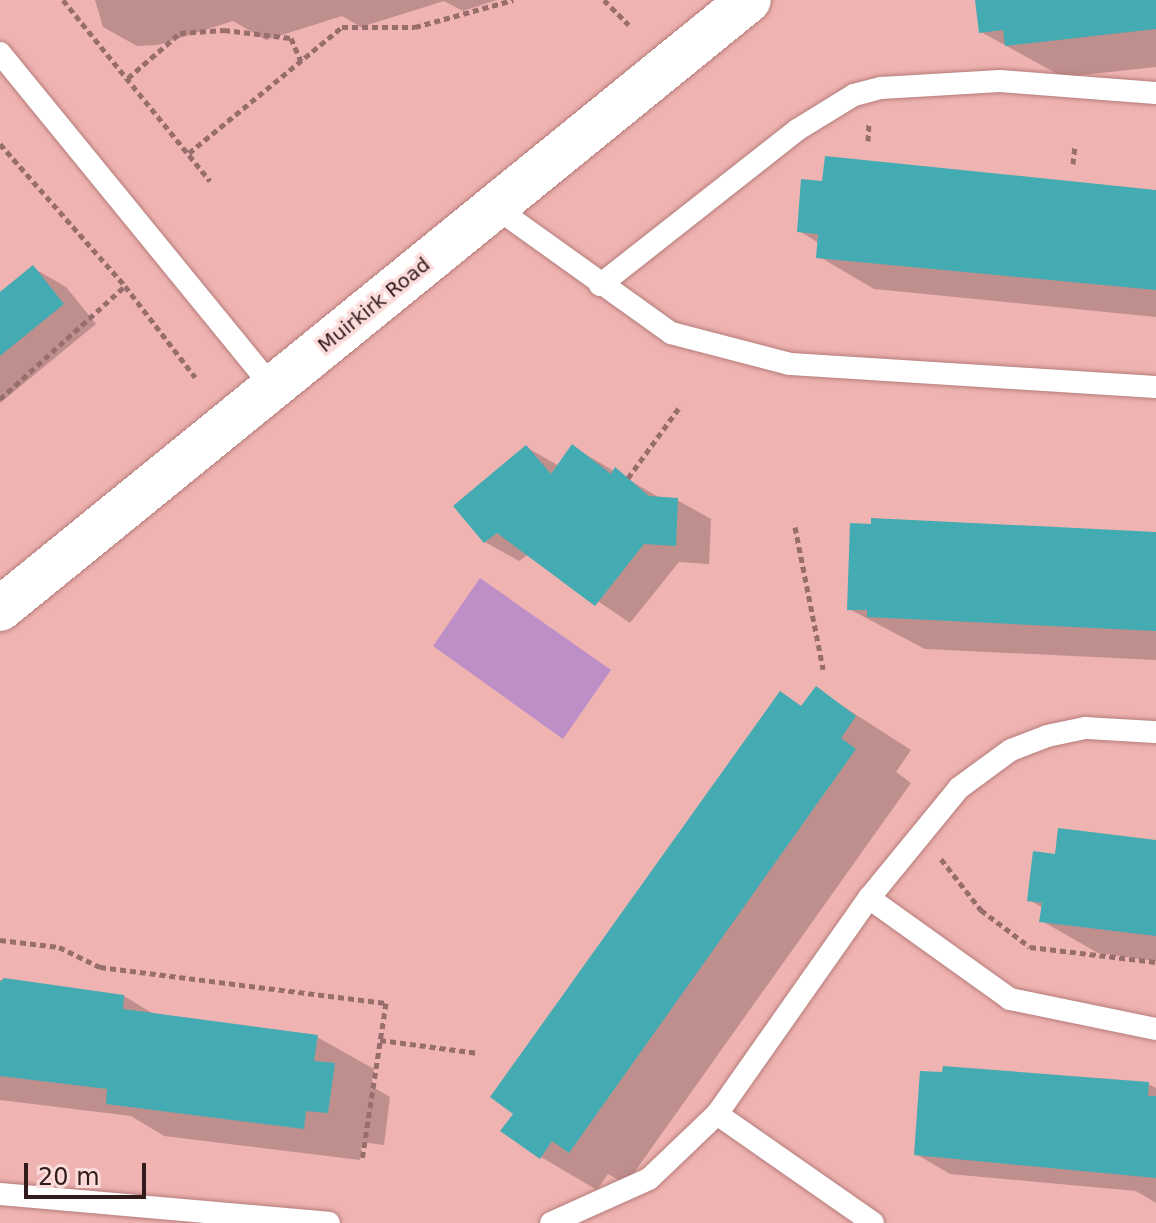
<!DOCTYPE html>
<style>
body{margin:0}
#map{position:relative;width:1156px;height:1223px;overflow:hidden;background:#efb3b1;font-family:"DejaVu Sans",sans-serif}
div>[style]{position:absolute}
.water>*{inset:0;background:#be8fc7}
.shadow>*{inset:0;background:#0003}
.building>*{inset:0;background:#45abb2}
.path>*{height:5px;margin-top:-2.5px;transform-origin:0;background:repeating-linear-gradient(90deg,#986e6c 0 6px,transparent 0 10px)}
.roads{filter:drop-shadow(0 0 2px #b37c7a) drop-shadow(0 0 2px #b37c7a)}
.lane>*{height:22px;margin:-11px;padding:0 11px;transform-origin:11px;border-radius:11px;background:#fff}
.secondary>*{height:44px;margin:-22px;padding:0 22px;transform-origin:22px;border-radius:22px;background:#fff}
span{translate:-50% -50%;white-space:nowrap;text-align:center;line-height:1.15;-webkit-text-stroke:7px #fcdcdb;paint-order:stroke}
.street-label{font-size:20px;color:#311b1b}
.scale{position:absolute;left:24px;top:1163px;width:122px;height:36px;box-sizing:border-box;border:4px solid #311b1b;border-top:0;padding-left:10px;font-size:24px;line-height:28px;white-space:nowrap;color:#311b1b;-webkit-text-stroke:6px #fcdcdb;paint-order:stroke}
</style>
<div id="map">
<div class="water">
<i style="clip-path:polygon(480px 578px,611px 670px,563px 739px,433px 646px)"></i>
</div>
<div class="shadow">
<i style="clip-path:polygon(95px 0,497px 0,463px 11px,444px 1px,361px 27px,342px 16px,266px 40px,233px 21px,158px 45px,137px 46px,103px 27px)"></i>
<i style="clip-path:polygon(977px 0,1156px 0,1156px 67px,1063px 77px,981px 32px)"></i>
<i style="clip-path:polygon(824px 184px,1156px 192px,1156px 317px,874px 289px,818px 256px,819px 243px,799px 231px)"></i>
<i style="clip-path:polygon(33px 268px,66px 287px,96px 324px,0 403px,0 294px)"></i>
<i style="clip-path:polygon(526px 447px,559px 466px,573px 447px,660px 498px,677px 500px,711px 519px,709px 564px,679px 562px,630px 623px,529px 554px,519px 561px,485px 542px)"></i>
<i style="clip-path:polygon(1156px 534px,1156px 660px,925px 649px,849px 609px)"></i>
<i style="clip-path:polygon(816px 689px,911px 750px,896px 772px,911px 783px,626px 1184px,608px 1174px,597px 1190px,541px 1157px,780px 693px,803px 707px)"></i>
<i style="clip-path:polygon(1156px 842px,1156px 961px,1098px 953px,1042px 921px,1043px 908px,1029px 900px,1057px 856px)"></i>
<i style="clip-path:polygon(0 980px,124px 996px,157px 1016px,317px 1037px,374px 1069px,371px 1086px,390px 1097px,384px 1145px,362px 1142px,360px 1160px,164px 1136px,131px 1116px,0 1100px)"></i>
<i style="clip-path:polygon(1148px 1084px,1156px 1088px,1156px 1203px,1136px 1191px,950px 1174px,916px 1154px)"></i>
</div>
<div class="building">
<i style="clip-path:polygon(975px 0,1156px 0,1156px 29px,1005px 46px,1003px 30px,979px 33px)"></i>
<i style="clip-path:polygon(825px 156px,1156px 190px,1156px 290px,816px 258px,818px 234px,797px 232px,801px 179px,822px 181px)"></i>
<i style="clip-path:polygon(33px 265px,64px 304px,0 356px,0 292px)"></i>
<i style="clip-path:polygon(572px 444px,611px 474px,615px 467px,649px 496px,678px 498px,676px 546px,644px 544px,595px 606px,497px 533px,484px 543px,453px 506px,526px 445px,551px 474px)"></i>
<i style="clip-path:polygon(871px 518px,1156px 532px,1156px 631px,867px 617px,867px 610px,847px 610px,850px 523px,871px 524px)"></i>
<i style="clip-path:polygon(816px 686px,856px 716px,841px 738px,856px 749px,569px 1153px,552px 1141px,540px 1159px,500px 1131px,513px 1114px,490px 1097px,780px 691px,801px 706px)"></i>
<i style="clip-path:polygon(1058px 828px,1156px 840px,1156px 936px,1039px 922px,1042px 903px,1027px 901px,1033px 851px,1055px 854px)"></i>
<i style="clip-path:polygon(4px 978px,124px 995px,123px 1009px,318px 1035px,314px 1061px,335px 1063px,328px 1113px,306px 1111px,304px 1129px,106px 1104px,107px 1089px,0 1076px,0 982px)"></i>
<i style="clip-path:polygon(943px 1066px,1149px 1082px,1148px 1096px,1156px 1096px,1156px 1178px,914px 1155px,920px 1071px,942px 1072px)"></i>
</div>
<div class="path">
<i style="left:63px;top:0;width:233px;rotate:50.9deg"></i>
<i style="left:604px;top:0;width:35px;rotate:45deg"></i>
<i style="left:128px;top:78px;width:69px;rotate:-40.9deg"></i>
<i style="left:180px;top:33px;width:44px;rotate:-3.9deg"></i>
<i style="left:224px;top:30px;width:67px;rotate:6.8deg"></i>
<i style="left:291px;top:38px;width:25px;rotate:67deg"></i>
<i style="left:868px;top:141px;width:18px;rotate:-87deg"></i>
<i style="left:0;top:144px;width:189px;rotate:48.6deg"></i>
<i style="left:125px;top:286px;width:115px;rotate:52.4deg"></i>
<i style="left:189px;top:153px;width:198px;rotate:-39.5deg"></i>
<i style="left:342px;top:27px;width:73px"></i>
<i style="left:415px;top:27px;width:102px;rotate:-15.4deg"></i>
<i style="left:1073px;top:164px;width:18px;rotate:-84deg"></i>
<i style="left:0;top:399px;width:169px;rotate:-42.1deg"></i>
<i style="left:628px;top:478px;width:90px;rotate:-54deg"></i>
<i style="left:795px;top:527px;width:145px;rotate:78.8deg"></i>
<i style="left:941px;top:859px;width:65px;rotate:51.9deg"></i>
<i style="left:981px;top:910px;width:61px;rotate:37.1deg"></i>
<i style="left:1030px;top:947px;width:127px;rotate:6.8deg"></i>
<i style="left:0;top:940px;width:59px;rotate:6.8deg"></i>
<i style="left:59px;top:947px;width:46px;rotate:26deg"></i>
<i style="left:100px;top:967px;width:288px;rotate:7.2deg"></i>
<i style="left:386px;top:1003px;width:159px;rotate:98.7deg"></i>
<i style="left:380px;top:1040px;width:99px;rotate:7.6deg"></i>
</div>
<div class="roads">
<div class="lane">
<i style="left:0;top:53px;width:431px;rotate:50.8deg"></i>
<i style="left:495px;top:207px;width:216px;rotate:35.6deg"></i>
<i style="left:671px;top:333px;width:123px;rotate:14.6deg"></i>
<i style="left:790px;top:364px;width:367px;rotate:3.6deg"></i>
<i style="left:600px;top:285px;width:251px;rotate:-38.2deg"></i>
<i style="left:797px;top:130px;width:67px;rotate:-31.6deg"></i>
<i style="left:854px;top:95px;width:28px;rotate:-15deg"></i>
<i style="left:881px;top:88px;width:119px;rotate:-3.4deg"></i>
<i style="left:1000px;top:81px;width:156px;rotate:4.4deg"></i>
<i style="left:869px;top:898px;width:173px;rotate:35.6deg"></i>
<i style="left:1010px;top:999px;width:149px;rotate:11.6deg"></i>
<i style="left:717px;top:1114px;width:190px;rotate:34.9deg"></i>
<i style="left:0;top:1194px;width:330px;rotate:5deg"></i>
<i style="left:551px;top:1223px;width:107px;rotate:-24.2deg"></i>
<i style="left:649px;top:1179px;width:94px;rotate:-43.7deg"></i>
<i style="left:717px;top:1114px;width:264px;rotate:-54.9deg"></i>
<i style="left:869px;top:898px;width:142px;rotate:-50.7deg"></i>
<i style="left:959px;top:788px;width:64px;rotate:-36.2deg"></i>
<i style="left:1011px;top:750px;width:39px;rotate:-21deg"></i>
<i style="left:1047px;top:736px;width:40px;rotate:-12deg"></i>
<i style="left:1086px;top:728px;width:70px;rotate:3.3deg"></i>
</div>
<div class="secondary">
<i style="left:0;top:609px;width:965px;rotate:-39.11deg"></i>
</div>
</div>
<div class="street-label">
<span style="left:374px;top:305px;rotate:-39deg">Muirkirk Road</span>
</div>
<div class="scale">20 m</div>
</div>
